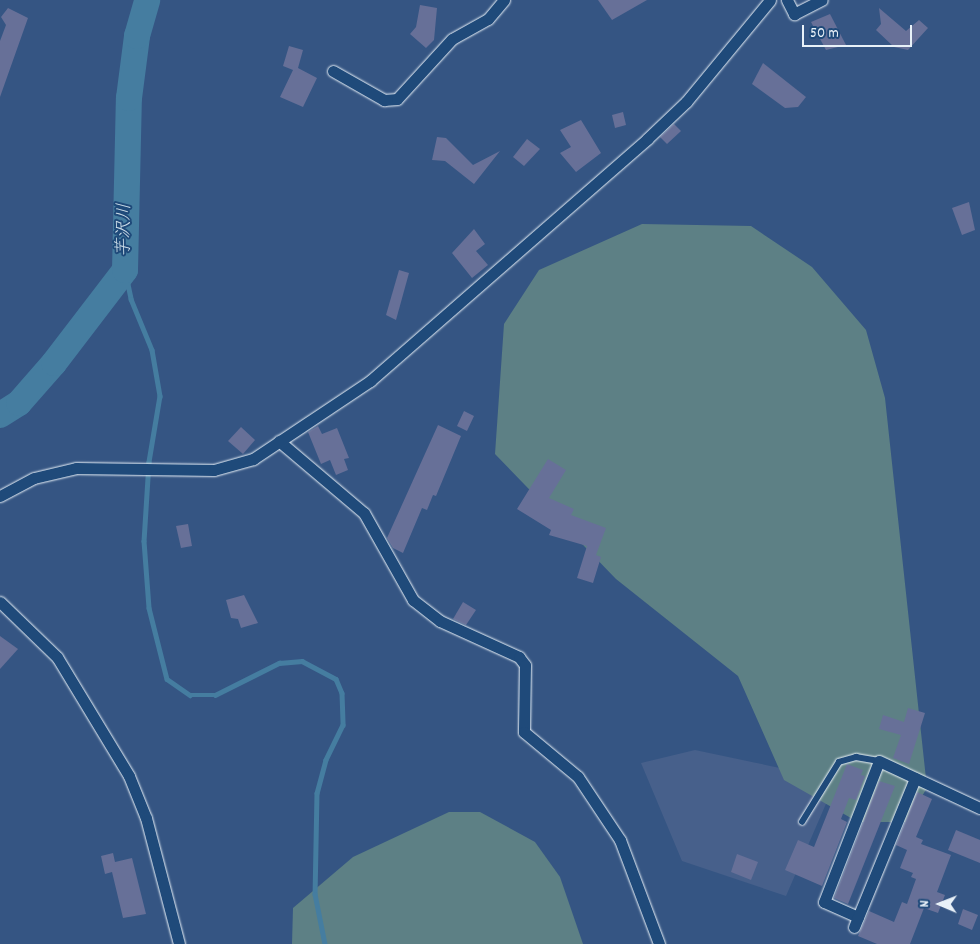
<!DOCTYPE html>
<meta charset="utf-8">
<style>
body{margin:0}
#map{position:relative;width:980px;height:944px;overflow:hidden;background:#355583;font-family:Dekko,"Klee One",sans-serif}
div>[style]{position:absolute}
.built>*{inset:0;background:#47608b}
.green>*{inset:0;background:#5d8085}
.stream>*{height:4.5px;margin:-2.25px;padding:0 2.25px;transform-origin:2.25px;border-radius:2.25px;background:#457da0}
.river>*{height:26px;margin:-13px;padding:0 13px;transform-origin:13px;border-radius:13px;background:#457da0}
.building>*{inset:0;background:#677098}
.roads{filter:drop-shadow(0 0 1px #e8f1f8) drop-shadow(0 0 1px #e8f1f8)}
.lane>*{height:5.5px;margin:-2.75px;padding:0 2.75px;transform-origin:2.75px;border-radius:2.75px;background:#1f4a7a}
.street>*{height:11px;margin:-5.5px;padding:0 5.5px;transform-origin:5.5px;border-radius:5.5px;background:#1f4a7a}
span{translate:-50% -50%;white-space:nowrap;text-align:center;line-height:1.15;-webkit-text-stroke:4px #1f4a7a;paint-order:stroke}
.water-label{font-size:18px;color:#d0e0eb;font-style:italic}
.north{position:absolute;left:915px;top:879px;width:50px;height:50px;-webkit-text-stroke:4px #1f4a7a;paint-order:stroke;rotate:271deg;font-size:14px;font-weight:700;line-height:20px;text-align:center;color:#e8f1f8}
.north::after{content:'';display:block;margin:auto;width:18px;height:22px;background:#e8f1f8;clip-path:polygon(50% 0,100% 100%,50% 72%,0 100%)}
.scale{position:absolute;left:802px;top:25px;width:110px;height:22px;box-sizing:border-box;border:2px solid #e8f1f8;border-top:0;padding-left:6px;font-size:15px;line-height:18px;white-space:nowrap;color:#e8f1f8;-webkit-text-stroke:4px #1f4a7a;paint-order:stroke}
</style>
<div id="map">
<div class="built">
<i style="clip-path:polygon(695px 750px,818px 776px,845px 760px,786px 896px,682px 861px,641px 763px)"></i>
</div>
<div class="green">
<i style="clip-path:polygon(642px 224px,751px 226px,812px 267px,866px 330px,885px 398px,927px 788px,906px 822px,858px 822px,784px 780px,738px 676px,616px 579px,495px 454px,504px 324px,539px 270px)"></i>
<i style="clip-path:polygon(449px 812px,480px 812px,535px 842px,560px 877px,583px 944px,292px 944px,293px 908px,353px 857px)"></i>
</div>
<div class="stream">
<i style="left:125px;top:270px;width:30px;rotate:78deg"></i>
<i style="left:131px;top:299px;width:55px;rotate:67.6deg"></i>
<i style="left:152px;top:350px;width:47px;rotate:80.1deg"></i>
<i style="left:160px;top:396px;width:67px;rotate:99.5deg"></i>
<i style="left:149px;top:462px;width:79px;rotate:93.6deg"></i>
<i style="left:144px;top:541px;width:67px;rotate:85.7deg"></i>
<i style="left:149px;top:608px;width:73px;rotate:75.8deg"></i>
<i style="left:167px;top:679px;width:28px;rotate:35deg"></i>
<i style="left:190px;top:695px;width:25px"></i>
<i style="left:215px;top:695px;width:72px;rotate:-26.6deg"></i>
<i style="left:279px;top:663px;width:23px;rotate:-5deg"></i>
<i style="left:302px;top:661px;width:38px;rotate:28deg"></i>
<i style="left:336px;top:679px;width:15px;rotate:67deg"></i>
<i style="left:342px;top:693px;width:32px;rotate:88deg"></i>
<i style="left:343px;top:725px;width:39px;rotate:116deg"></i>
<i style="left:326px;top:760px;width:34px;rotate:105deg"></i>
<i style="left:317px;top:793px;width:101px;rotate:91.1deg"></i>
<i style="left:315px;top:894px;width:51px;rotate:78.7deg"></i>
</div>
<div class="river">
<i style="left:0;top:415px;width:22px;rotate:-32deg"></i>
<i style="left:19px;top:403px;width:53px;rotate:-48.8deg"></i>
<i style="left:54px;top:363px;width:117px;rotate:-52.6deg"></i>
<i style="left:125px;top:270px;width:172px;rotate:-88.7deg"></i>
<i style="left:129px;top:98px;width:63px;rotate:-82.6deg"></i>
<i style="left:137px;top:36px;width:37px;rotate:-74deg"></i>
</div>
<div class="building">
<i style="clip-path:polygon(598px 0,647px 0,612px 20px)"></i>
<i style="clip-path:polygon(420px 5px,437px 8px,434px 40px,426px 48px,410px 34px,416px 27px)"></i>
<i style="clip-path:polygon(8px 8px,28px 18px,0 97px,0 41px,6px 25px,1px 17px)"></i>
<i style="clip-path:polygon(879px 8px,906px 31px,919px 20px,928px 28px,908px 50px,894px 47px,876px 30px,881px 24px)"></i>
<i style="clip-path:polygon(830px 14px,846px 45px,826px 50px,811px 22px)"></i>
<i style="clip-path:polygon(289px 46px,303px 50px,298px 68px,317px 78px,303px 107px,280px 97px,293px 70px,283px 66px)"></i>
<i style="clip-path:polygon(763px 63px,806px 97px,798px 107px,785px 108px,752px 84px)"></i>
<i style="clip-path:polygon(623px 112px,626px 125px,615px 128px,612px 115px)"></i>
<i style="clip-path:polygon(581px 120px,601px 153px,576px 172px,560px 153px,571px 147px,560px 130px)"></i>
<i style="clip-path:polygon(674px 124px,681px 131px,667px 144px,660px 137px)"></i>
<i style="clip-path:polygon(437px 137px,446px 138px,473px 165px,500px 151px,474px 184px,445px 161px,432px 160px)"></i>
<i style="clip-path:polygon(527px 139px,540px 149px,524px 166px,513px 157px)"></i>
<i style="clip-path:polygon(969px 202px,975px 230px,962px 235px,952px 208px)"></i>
<i style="clip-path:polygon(474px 229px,485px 244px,476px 251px,488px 265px,472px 278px,452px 253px)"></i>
<i style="clip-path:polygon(399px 270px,409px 273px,396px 320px,386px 315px)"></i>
<i style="clip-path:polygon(464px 411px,474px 416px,467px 431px,457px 426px)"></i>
<i style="clip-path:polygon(438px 425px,461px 436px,436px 496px,433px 495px,427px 510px,422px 508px,403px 553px,393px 548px,387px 538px)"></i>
<i style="clip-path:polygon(318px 426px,322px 434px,337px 428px,349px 458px,344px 459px,348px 470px,336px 475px,330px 460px,321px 464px,308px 432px)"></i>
<i style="clip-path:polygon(241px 427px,255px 440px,243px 454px,228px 441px)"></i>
<i style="clip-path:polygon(548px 459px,566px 470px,549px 498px,574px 509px,571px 515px,606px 528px,596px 555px,601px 557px,593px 583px,577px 578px,587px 546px,549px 535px,551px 530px,517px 509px)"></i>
<i style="clip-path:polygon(188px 524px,192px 546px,181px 548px,176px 526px)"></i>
<i style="clip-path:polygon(244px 595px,258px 623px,241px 628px,238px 619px,231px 618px,226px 600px)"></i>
<i style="clip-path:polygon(463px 602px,476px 610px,466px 625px,453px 619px)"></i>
<i style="clip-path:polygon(0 636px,18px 649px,0 669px)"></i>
<i style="clip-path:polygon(908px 708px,925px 713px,909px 764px,893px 758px,901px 735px,879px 729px,883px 715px,904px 722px)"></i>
<i style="clip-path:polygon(847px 764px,863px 770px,861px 775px,865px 776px,856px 800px,849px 798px,841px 819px,847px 822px,822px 886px,785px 870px,798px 840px,814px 847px)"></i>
<i style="clip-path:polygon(879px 781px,895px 786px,848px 904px,834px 898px)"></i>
<i style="clip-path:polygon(917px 792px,932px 799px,916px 837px,923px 840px,921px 844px,951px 855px,937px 892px,945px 895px,938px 913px,924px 908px,910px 944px,877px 944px,858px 936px,869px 911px,894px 922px,902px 902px,907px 904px,916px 879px,911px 877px,913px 873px,900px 868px,907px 850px,896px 845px)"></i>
<i style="clip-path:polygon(956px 830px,980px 840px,980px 863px,948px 850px)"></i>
<i style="clip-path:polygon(113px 853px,115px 862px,132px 858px,146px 914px,123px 918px,112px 872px,105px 874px,101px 856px)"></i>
<i style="clip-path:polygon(737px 854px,758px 862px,751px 880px,731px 872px)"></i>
<i style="clip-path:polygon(963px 909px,978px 915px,972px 930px,958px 924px)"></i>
</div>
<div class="roads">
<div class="lane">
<i style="left:802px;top:822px;width:70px;rotate:-58.3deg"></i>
<i style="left:839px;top:762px;width:18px;rotate:-16deg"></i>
<i style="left:856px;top:757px;width:23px;rotate:10deg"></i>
</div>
<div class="street">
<i style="left:787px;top:0;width:16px;rotate:63deg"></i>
<i style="left:794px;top:14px;width:31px;rotate:-27deg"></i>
<i style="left:333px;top:71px;width:59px;rotate:29.6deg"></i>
<i style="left:384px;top:100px;width:13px;rotate:-4deg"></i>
<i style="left:397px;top:99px;width:81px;rotate:-47.5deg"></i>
<i style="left:452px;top:39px;width:41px;rotate:-29.1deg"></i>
<i style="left:488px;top:19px;width:25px;rotate:-50deg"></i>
<i style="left:279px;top:441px;width:111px;rotate:40.3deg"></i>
<i style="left:364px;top:513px;width:100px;rotate:60.6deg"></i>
<i style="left:413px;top:600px;width:34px;rotate:38deg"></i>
<i style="left:440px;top:621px;width:87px;rotate:24.5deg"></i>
<i style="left:519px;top:657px;width:10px;rotate:53deg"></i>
<i style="left:525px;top:665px;width:67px;rotate:90.9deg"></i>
<i style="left:524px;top:732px;width:70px;rotate:39.8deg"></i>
<i style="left:578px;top:777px;width:76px;rotate:56.3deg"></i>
<i style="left:620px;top:840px;width:111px;rotate:69.4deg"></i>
<i style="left:0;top:496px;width:38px;rotate:-28deg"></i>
<i style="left:34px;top:478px;width:43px;rotate:-13.4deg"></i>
<i style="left:76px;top:468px;width:138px;rotate:0.8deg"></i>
<i style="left:214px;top:470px;width:41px;rotate:-15.8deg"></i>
<i style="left:253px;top:459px;width:141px;rotate:-33.7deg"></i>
<i style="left:370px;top:381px;width:368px;rotate:-41.1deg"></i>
<i style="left:647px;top:139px;width:54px;rotate:-43.5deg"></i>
<i style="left:686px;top:102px;width:132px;rotate:-50.5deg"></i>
<i style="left:0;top:602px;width:79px;rotate:44deg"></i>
<i style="left:57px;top:657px;width:139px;rotate:58.8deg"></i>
<i style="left:129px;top:776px;width:45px;rotate:68deg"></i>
<i style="left:146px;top:818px;width:130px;rotate:75.3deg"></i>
<i style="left:858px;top:917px;width:37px;rotate:-156deg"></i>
<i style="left:824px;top:902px;width:151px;rotate:-68.7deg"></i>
<i style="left:879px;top:761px;width:111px;rotate:25deg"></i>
<i style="left:854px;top:927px;width:161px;rotate:-67.7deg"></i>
</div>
</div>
<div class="water-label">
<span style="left:126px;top:230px;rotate:-89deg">芋沢川</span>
</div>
<div class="north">N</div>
<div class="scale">50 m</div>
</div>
